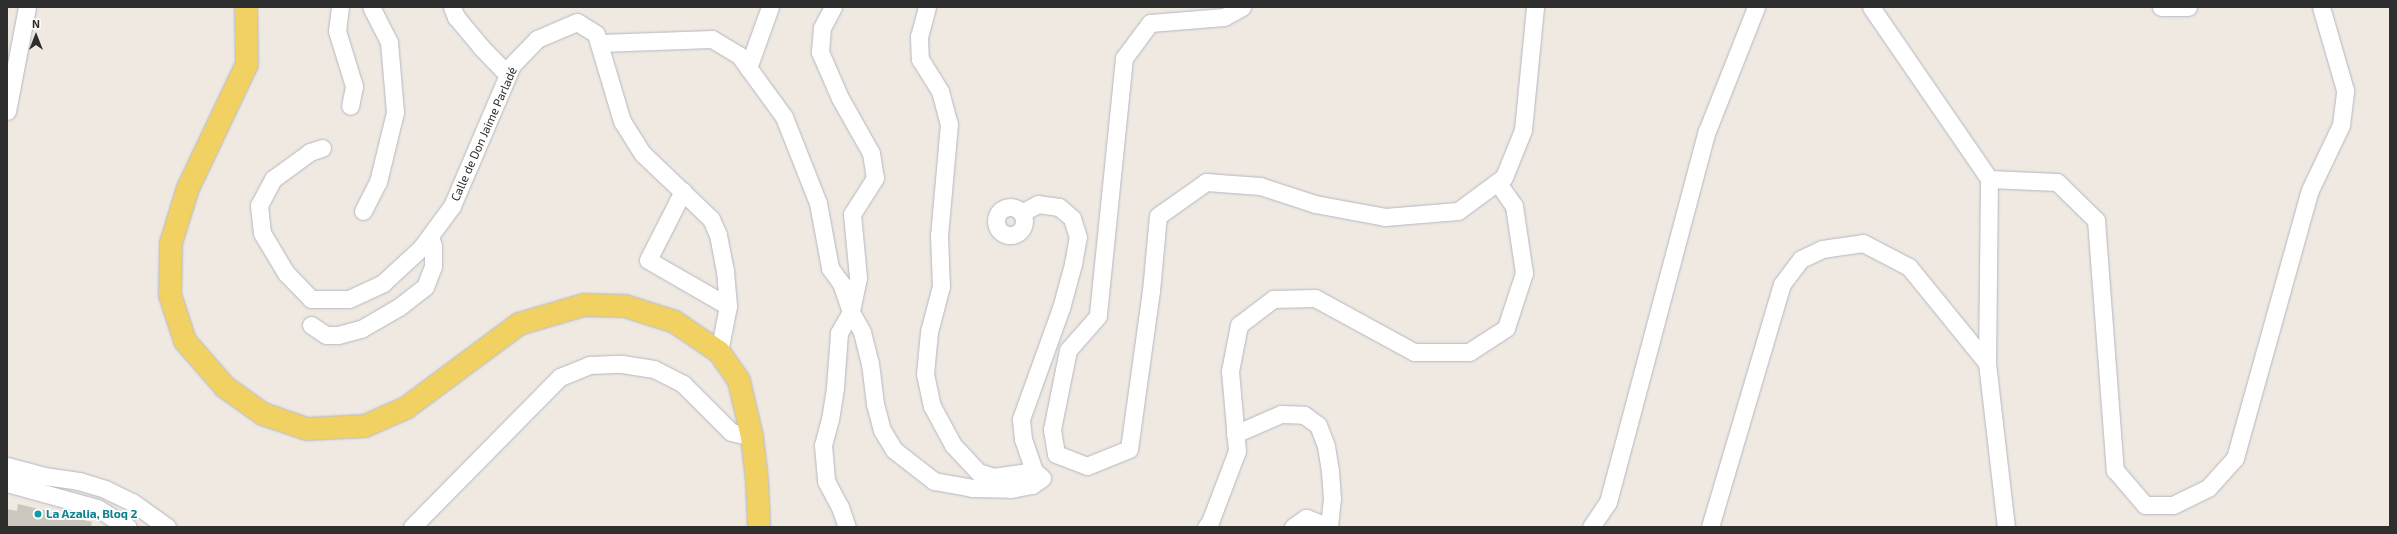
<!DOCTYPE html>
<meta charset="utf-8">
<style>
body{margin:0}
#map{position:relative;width:2397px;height:534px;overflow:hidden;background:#efe9e1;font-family:"Exo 2",sans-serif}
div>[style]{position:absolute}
.building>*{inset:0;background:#cbc7bf}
.roads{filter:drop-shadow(0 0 1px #b4b7c1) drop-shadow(0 0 1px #b4b7c1)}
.minor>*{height:17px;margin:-8.5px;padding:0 8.5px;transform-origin:8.5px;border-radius:8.5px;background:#fff}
.minor>.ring{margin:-8.5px;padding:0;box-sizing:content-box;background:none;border:17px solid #fff;border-radius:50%}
.primary>*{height:22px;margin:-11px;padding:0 11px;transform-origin:11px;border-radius:11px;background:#f2d163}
.dots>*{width:11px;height:11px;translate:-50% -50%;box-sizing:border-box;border:2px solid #fff;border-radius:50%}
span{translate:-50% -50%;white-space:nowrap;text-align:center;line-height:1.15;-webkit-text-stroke:3.5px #fff;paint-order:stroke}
.street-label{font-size:12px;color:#2e2e2e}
.culture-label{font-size:12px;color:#0d838f;font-weight:700}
.left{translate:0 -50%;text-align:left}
.frame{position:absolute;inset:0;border:8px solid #2e2e2e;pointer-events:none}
.north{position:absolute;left:16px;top:16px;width:40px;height:40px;-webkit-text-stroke:3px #fff;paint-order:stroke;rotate:0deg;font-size:11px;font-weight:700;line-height:16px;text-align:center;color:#2e2e2e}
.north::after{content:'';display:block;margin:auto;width:14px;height:18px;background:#2e2e2e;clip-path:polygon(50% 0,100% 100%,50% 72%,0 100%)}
</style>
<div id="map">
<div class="building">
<i style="clip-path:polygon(18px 504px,92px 522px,91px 527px,7px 527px,7px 509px,17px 511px)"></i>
</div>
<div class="roads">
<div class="minor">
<i style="left:340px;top:7px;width:24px;rotate:97deg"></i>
<i style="left:337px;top:31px;width:58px;rotate:72.8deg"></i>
<i style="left:354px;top:86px;width:20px;rotate:101deg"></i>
<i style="left:452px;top:7px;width:11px;rotate:68deg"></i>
<i style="left:456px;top:17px;width:38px;rotate:50deg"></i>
<i style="left:480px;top:46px;width:40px;rotate:46deg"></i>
<i style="left:833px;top:7px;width:24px;rotate:118deg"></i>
<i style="left:822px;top:28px;width:24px;rotate:95deg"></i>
<i style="left:820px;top:52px;width:50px;rotate:66.5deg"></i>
<i style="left:840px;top:98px;width:63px;rotate:60.6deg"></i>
<i style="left:871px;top:153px;width:25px;rotate:81deg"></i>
<i style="left:875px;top:178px;width:43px;rotate:122.6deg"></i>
<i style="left:852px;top:214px;width:64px;rotate:84.6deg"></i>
<i style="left:858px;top:278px;width:35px;rotate:102deg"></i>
<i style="left:851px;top:312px;width:24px;rotate:120deg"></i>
<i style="left:839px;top:333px;width:55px;rotate:94.2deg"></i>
<i style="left:835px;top:388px;width:31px;rotate:99deg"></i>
<i style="left:830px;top:419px;width:27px;rotate:105deg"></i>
<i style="left:823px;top:445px;width:36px;rotate:85deg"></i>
<i style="left:826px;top:481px;width:30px;rotate:62deg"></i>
<i style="left:840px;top:507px;width:21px;rotate:71deg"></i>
<i style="left:927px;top:7px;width:30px;rotate:105deg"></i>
<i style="left:919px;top:36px;width:23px;rotate:88deg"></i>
<i style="left:920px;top:59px;width:38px;rotate:58deg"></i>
<i style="left:940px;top:91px;width:34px;rotate:75deg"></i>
<i style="left:949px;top:124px;width:111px;rotate:95.1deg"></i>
<i style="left:939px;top:235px;width:51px;rotate:87.8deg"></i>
<i style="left:941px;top:286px;width:48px;rotate:104.6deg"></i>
<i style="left:929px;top:332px;width:42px;rotate:95.4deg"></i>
<i style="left:925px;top:374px;width:33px;rotate:78deg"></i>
<i style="left:932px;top:406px;width:44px;rotate:61.7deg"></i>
<i style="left:953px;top:445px;width:37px;rotate:47deg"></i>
<i style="left:978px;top:472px;width:16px;rotate:18deg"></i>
<i style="left:993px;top:477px;width:41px;rotate:-8.3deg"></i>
<i style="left:1242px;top:7px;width:21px;rotate:151deg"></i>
<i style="left:1224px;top:17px;width:74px;rotate:175.4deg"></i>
<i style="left:1150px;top:23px;width:44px;rotate:126.6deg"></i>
<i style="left:1124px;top:58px;width:259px;rotate:95.8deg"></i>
<i style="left:1098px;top:316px;width:45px;rotate:131.4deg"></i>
<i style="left:1068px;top:350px;width:81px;rotate:101.4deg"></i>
<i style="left:1052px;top:429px;width:25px;rotate:81deg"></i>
<i style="left:1056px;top:454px;width:33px;rotate:21deg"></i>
<i style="left:1087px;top:466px;width:45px;rotate:-22deg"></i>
<i style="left:1129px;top:449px;width:160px;rotate:-82.1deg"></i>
<i style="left:1151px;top:291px;width:75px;rotate:-84.7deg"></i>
<i style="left:1158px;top:216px;width:59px;rotate:-35.3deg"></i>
<i style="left:1206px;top:182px;width:54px;rotate:4.2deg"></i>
<i style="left:1260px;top:186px;width:58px;rotate:18.1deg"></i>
<i style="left:1315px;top:204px;width:71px;rotate:10.5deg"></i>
<i style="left:1385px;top:217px;width:73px;rotate:-4.7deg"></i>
<i style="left:1458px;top:211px;width:57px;rotate:-36.5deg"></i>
<i style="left:1504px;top:177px;width:51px;rotate:-68deg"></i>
<i style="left:1523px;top:130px;width:124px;rotate:-84.4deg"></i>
<i style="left:1871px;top:7px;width:209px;rotate:55.5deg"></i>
<i style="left:1989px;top:179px;width:184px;rotate:90.6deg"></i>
<i style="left:1987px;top:363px;width:165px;rotate:83.4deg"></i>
<i style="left:2161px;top:7px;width:27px"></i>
<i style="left:600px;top:43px;width:112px;rotate:-2deg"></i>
<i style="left:712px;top:39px;width:31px;rotate:31deg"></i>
<i style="left:739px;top:55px;width:77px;rotate:54deg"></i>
<i style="left:784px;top:117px;width:92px;rotate:68.4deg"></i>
<i style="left:818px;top:203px;width:66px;rotate:79.5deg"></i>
<i style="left:830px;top:268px;width:19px;rotate:54deg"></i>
<i style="left:841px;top:283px;width:31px;rotate:71deg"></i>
<i style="left:851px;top:312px;width:23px;rotate:61deg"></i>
<i style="left:862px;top:332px;width:32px;rotate:76deg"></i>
<i style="left:870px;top:363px;width:41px;rotate:83deg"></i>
<i style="left:875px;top:404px;width:27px;rotate:75deg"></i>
<i style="left:882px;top:430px;width:23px;rotate:59deg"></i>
<i style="left:894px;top:450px;width:51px;rotate:37.8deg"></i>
<i style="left:934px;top:481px;width:39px;rotate:10deg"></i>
<i style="left:972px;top:488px;width:39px;rotate:1deg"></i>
<i style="left:1011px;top:489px;width:21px;rotate:-11deg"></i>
<i style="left:1032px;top:485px;width:12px;rotate:-35deg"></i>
<i style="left:1042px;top:478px;width:11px;rotate:-139deg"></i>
<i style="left:1034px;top:471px;width:34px;rotate:-109deg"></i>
<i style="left:1023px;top:439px;width:20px;rotate:-96deg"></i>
<i style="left:1021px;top:419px;width:118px;rotate:-70.2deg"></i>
<i style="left:1061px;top:308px;width:46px;rotate:-74.7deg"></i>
<i style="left:1073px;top:264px;width:27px;rotate:-80deg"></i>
<i style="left:1078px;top:237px;width:20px;rotate:-108deg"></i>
<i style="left:1072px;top:218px;width:17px;rotate:-140deg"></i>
<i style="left:1059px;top:207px;width:21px;rotate:-172deg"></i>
<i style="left:1038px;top:204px;width:19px;rotate:152deg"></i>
<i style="left:748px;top:68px;width:65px;rotate:-70.2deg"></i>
<i style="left:7px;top:111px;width:106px;rotate:-79.1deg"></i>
<i style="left:322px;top:148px;width:13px;rotate:162deg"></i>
<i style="left:310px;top:152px;width:46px;rotate:143.9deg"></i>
<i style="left:273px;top:179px;width:30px;rotate:118deg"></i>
<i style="left:259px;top:205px;width:28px;rotate:84deg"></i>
<i style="left:262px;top:233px;width:47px;rotate:59deg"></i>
<i style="left:286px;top:273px;width:36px;rotate:46deg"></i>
<i style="left:311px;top:299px;width:38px"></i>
<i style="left:349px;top:299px;width:38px;rotate:-25deg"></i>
<i style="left:383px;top:283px;width:52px;rotate:-42.6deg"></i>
<i style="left:421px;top:248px;width:52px;rotate:-53.6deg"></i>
<i style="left:452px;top:206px;width:153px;rotate:-66.9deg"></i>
<i style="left:512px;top:65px;width:36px;rotate:-46deg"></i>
<i style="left:537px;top:39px;width:43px;rotate:-23deg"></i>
<i style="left:577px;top:22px;width:22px;rotate:32deg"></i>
<i style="left:596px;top:34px;width:91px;rotate:73.4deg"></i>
<i style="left:622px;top:121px;width:39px;rotate:58deg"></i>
<i style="left:643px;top:154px;width:94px;rotate:43.7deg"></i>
<i style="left:711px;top:219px;width:17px;rotate:66deg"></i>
<i style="left:718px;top:235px;width:37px;rotate:79deg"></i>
<i style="left:725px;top:271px;width:35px;rotate:85deg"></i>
<i style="left:728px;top:306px;width:47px;rotate:101.1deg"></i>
<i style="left:1989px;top:179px;width:68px;rotate:2.5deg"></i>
<i style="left:2057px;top:182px;width:54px;rotate:44.3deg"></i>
<i style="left:2096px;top:220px;width:251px;rotate:85.7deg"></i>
<i style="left:2115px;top:470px;width:46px;rotate:49.4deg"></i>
<i style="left:2145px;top:505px;width:28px"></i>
<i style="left:2173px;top:505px;width:39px;rotate:-26deg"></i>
<i style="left:2208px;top:488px;width:40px;rotate:-48deg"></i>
<i style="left:2235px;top:458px;width:278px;rotate:-74.4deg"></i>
<i style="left:2310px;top:190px;width:72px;rotate:-64.5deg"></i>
<i style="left:2341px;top:125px;width:35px;rotate:-83deg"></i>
<i style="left:2345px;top:90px;width:86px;rotate:-106.1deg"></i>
<i style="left:683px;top:191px;width:77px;rotate:116.9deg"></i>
<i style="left:648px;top:260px;width:92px;rotate:29.9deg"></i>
<i class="ring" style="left:996px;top:207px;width:11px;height:11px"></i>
<i style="left:363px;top:211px;width:33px;rotate:-63deg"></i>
<i style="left:378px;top:182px;width:72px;rotate:-76.3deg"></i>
<i style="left:395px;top:112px;width:70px;rotate:-94.9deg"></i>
<i style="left:389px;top:42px;width:39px;rotate:-117deg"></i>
<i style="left:311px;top:325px;width:18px;rotate:34deg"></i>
<i style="left:326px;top:335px;width:12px"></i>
<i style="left:338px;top:335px;width:24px;rotate:-15deg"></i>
<i style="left:361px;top:329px;width:44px;rotate:-30.1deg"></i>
<i style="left:399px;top:307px;width:33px;rotate:-38deg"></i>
<i style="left:425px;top:287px;width:22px;rotate:-69deg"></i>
<i style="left:433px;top:266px;width:20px;rotate:-90deg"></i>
<i style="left:433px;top:246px;width:10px;rotate:-107deg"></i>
<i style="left:1235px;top:434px;width:50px;rotate:-23.5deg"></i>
<i style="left:1281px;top:414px;width:23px;rotate:2deg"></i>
<i style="left:1304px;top:415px;width:17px;rotate:36deg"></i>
<i style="left:1318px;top:425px;width:22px;rotate:69deg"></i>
<i style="left:1326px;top:446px;width:25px;rotate:81deg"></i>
<i style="left:1330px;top:471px;width:27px;rotate:86deg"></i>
<i style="left:1332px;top:498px;width:28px;rotate:96deg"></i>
<i style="left:7px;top:466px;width:38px;rotate:15deg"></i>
<i style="left:44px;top:476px;width:35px;rotate:8deg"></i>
<i style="left:79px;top:481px;width:27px;rotate:17deg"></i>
<i style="left:105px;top:489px;width:30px;rotate:26deg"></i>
<i style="left:132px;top:502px;width:43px;rotate:35.5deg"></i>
<i style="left:7px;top:483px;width:93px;rotate:15.5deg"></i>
<i style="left:97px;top:508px;width:36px;rotate:32deg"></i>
<i style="left:412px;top:527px;width:211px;rotate:-45.4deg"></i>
<i style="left:560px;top:377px;width:31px;rotate:-22deg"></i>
<i style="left:589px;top:365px;width:33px;rotate:-2deg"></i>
<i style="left:622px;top:364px;width:32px;rotate:9deg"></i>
<i style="left:654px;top:369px;width:33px;rotate:27deg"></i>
<i style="left:683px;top:384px;width:68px;rotate:45deg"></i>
<i style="left:731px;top:432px;width:22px;rotate:13deg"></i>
<i style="left:1206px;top:527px;width:6px;rotate:-51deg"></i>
<i style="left:1210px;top:522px;width:76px;rotate:-69.2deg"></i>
<i style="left:1237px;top:451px;width:80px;rotate:-95deg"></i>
<i style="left:1230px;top:371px;width:47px;rotate:-78.9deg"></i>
<i style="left:1239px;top:325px;width:43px;rotate:-37.4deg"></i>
<i style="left:1273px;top:299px;width:42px;rotate:-1.4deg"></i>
<i style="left:1315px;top:298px;width:113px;rotate:28.6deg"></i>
<i style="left:1414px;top:352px;width:55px"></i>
<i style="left:1469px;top:352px;width:44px;rotate:-33deg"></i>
<i style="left:1506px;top:328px;width:58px;rotate:-71.9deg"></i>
<i style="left:1524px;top:273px;width:68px;rotate:-98.5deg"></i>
<i style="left:1514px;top:206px;width:29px;rotate:-125deg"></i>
<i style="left:1293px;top:527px;width:16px;rotate:-35deg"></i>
<i style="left:1306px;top:518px;width:25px;rotate:21deg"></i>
<i style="left:1591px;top:527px;width:30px;rotate:-56deg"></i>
<i style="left:1608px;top:502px;width:384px;rotate:-75.1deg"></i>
<i style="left:1707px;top:131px;width:133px;rotate:-68.4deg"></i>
<i style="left:1710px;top:527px;width:253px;rotate:-73.5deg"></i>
<i style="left:1782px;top:284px;width:31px;rotate:-53deg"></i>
<i style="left:1801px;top:259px;width:23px;rotate:-25deg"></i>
<i style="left:1822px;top:249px;width:41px;rotate:-8.3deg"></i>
<i style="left:1863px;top:243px;width:52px;rotate:27.6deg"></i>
<i style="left:1909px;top:267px;width:124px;rotate:50.9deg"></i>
</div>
<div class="primary">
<i style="left:246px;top:7px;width:57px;rotate:89deg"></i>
<i style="left:247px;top:64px;width:137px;rotate:115.4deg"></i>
<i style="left:188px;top:188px;width:58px;rotate:107.2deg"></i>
<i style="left:171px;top:243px;width:52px;rotate:91.1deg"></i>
<i style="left:170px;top:295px;width:48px;rotate:71.9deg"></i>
<i style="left:185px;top:341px;width:61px;rotate:49deg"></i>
<i style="left:225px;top:387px;width:47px;rotate:35.4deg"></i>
<i style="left:263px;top:414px;width:46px;rotate:18.8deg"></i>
<i style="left:307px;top:429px;width:58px;rotate:-3deg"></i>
<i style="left:365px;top:426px;width:45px;rotate:-23.7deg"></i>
<i style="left:406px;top:408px;width:141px;rotate:-36.6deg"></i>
<i style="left:519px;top:324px;width:68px;rotate:-16.3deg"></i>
<i style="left:584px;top:305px;width:41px;rotate:1.4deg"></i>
<i style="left:625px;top:306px;width:52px;rotate:17.7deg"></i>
<i style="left:675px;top:322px;width:53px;rotate:34.3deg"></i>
<i style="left:719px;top:352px;width:35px;rotate:55deg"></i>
<i style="left:739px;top:381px;width:57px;rotate:76.9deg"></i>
<i style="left:752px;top:437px;width:43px;rotate:83.4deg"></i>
<i style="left:757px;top:480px;width:47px;rotate:87.6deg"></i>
</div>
</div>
<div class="dots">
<i style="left:38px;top:514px;background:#0f9aa8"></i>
</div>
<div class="street-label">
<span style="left:484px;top:134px;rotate:-66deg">Calle de Don Jaime Parladé</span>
</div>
<div class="culture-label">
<span class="left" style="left:46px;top:514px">La Azalia, Bloq 2</span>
</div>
<div class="frame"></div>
<div class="north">N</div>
</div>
